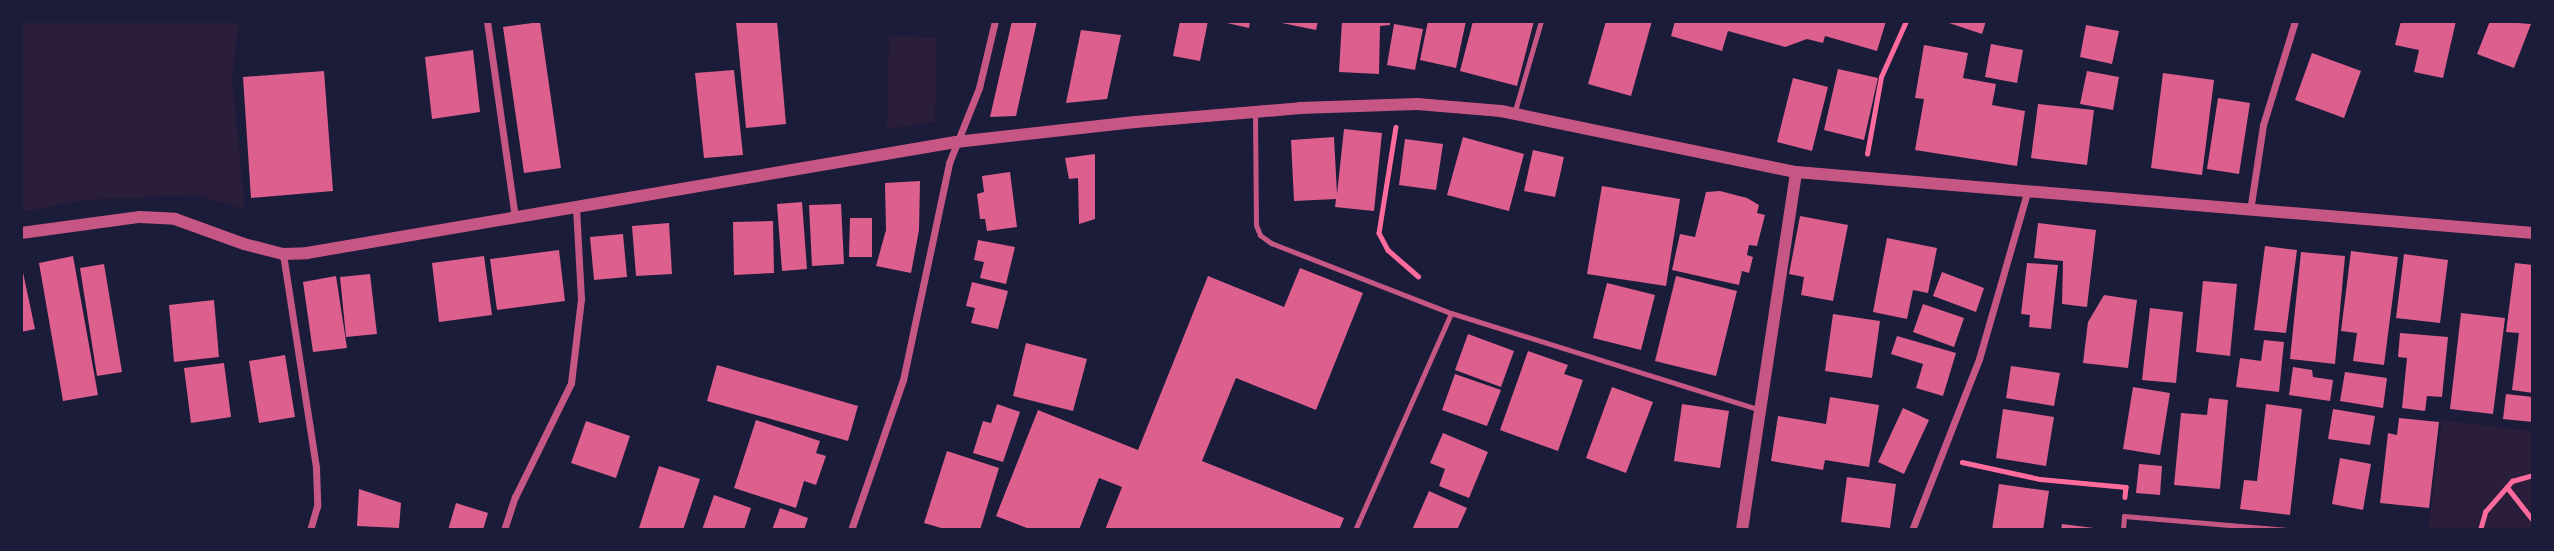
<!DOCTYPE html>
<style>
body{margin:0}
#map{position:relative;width:2554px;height:551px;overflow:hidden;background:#1b1b3a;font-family:Arial,sans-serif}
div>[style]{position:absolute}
.green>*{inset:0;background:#2a1e3b}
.building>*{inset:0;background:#dd5f8e}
.path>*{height:4.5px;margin:-2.25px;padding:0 2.25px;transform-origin:2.25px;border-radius:2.25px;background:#ff6b9d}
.service>*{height:5px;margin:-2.5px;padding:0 2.5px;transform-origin:2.5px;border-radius:2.5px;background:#c65784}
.minor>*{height:7px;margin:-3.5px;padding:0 3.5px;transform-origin:3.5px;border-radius:3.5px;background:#c65784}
.tertiary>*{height:12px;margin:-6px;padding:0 6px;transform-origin:6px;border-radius:6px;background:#c65784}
span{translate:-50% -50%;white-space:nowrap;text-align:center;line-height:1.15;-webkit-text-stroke:6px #1b1b3a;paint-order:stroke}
.frame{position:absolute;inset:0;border:23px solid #1b1b3a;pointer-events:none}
</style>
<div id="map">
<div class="green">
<i style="clip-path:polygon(21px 21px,239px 21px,232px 77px,245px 210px,197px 195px,85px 200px,21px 212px)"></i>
<i style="clip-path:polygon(889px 35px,937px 38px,935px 122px,887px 129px)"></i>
<i style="clip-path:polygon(2442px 420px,2533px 431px,2533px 530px,2428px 530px)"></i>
</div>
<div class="building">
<i style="clip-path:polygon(777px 21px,786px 124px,746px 128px,736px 22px)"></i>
<i style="clip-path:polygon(1012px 21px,1037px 21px,1016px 116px,990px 117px)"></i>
<i style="clip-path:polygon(1180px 21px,1208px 21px,1200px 61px,1173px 56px)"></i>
<i style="clip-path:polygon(1218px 21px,1250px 21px,1249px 28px)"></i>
<i style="clip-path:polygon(1272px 21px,1318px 21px,1316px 30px)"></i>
<i style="clip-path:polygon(1342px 21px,1390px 21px,1390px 25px,1380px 26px,1379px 74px,1339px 72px)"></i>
<i style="clip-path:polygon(1428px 21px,1466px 21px,1456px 68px,1420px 60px)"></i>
<i style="clip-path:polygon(1473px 21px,1534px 21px,1517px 86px,1460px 71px)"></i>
<i style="clip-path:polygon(1606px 21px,1652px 21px,1631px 96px,1588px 84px)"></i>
<i style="clip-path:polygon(1675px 21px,1886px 21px,1877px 51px,1825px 36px,1823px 43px,1807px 39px,1785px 47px,1728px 31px,1722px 51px,1671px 36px)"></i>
<i style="clip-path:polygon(1943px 21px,1986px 21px,1982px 34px)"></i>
<i style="clip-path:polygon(2401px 21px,2456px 21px,2443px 78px,2414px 72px,2419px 50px,2395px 45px)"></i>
<i style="clip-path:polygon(2490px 21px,2531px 24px,2514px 68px,2477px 54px)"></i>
<i style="clip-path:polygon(540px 22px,561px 168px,524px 173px,503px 27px)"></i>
<i style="clip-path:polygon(1394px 24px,1423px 29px,1415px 70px,1387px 65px)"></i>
<i style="clip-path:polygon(2086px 25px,2119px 31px,2112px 64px,2080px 57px)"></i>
<i style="clip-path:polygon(1081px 30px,1121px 35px,1107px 99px,1066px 103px)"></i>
<i style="clip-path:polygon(1991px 44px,2023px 50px,2017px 83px,1985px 77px)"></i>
<i style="clip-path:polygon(1924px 45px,1968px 53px,1963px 78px,1996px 84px,1992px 105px,2025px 111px,2017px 166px,1915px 150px,1924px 99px,1915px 98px)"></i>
<i style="clip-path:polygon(473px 50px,480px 112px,432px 119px,425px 57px)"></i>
<i style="clip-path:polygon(2312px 53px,2361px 71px,2344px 118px,2295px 100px)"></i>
<i style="clip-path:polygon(1838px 69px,1878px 78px,1864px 140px,1824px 130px)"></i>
<i style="clip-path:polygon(734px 70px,743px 155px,704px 158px,695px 73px)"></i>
<i style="clip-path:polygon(324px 71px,333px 191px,251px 198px,243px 77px)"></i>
<i style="clip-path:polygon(2087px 71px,2119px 77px,2113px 110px,2080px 104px)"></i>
<i style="clip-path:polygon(2163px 73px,2214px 80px,2202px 175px,2151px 168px)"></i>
<i style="clip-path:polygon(1793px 78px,1828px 87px,1812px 151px,1777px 142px)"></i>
<i style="clip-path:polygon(2218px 98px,2250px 103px,2239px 174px,2207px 169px)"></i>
<i style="clip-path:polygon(2038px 104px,2094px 110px,2087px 165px,2031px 158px)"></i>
<i style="clip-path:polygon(1344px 129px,1382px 133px,1374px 211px,1335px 207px,1336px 199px,1294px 201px,1291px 140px,1334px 137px,1337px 194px)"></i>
<i style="clip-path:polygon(1463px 137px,1524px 154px,1509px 211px,1447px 195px)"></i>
<i style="clip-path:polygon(1405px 139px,1443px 144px,1436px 190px,1399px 185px)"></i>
<i style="clip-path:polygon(1533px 150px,1564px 157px,1555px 197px,1524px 191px)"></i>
<i style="clip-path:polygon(1095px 154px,1095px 219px,1079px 224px,1078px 178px,1069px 179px,1065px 158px)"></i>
<i style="clip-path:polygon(1010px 172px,1017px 227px,987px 231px,985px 219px,980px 219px,977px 194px,984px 192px,982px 176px)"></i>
<i style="clip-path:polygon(920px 181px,919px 230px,911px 273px,876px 266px,886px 230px,885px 183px)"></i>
<i style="clip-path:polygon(1602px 186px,1680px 199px,1666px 286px,1587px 274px)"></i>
<i style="clip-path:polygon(1720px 191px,1747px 198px,1759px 205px,1757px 213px,1765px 215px,1757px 246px,1749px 245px,1747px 255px,1753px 257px,1749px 273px,1742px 271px,1739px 285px,1672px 270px,1680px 234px,1695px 237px,1706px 192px)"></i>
<i style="clip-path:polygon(802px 202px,807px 269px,782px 271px,777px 204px)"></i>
<i style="clip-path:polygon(841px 204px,844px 264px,812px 266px,809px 205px)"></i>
<i style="clip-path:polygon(1800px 216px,1848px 225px,1833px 301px,1801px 295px,1804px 277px,1789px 274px)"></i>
<i style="clip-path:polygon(850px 218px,872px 218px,872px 257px,849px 257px)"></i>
<i style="clip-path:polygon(773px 221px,774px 273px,734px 275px,733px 222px)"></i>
<i style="clip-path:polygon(669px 223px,672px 274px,636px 276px,632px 226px)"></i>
<i style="clip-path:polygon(2038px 223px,2096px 230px,2087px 307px,2062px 304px,2063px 261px,2034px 258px)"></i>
<i style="clip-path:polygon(623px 234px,627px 277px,594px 280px,590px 237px)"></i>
<i style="clip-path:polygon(1887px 238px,1937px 248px,1928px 293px,1913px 290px,1907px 319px,1873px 312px)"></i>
<i style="clip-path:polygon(978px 240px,1015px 247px,1006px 284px,980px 278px,984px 262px,974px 260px)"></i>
<i style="clip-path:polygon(2265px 246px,2297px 250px,2286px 333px,2254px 330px)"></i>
<i style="clip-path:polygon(559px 250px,565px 301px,497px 310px,490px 259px)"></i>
<i style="clip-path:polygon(2351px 251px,2398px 257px,2384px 365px,2353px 361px,2357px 333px,2341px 331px)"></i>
<i style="clip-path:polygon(2301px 252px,2345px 256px,2335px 364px,2290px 359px)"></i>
<i style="clip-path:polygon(2404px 254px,2448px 260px,2440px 323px,2396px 318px)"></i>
<i style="clip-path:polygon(73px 256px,98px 395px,63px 401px,39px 263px)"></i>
<i style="clip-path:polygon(484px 256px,492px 315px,439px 322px,432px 263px)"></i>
<i style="clip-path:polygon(21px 263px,35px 329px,21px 332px)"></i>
<i style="clip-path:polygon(2027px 263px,2058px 265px,2051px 329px,2029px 327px,2030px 315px,2021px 314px)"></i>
<i style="clip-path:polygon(2515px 263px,2533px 265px,2533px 393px,2512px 390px,2519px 333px,2506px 332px)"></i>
<i style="clip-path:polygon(104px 264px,122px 372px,97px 376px,80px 268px)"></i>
<i style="clip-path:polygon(1300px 268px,1363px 293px,1316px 410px,1236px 378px,1202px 461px,1344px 518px,1339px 530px,1105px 530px,1122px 487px,1099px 478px,1079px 530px,1032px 530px,996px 516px,1038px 410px,1138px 450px,1208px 276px,1284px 307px)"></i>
<i style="clip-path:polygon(1942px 272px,1984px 288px,1976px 312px,1933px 296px)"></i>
<i style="clip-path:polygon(370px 274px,377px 334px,346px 337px,340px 277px)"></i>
<i style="clip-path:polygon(336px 276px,347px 348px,313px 352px,303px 282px)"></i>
<i style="clip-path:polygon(1676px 276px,1737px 291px,1716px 376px,1655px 361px)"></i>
<i style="clip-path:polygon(2203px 281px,2237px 284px,2230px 356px,2196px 352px)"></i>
<i style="clip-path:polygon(972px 282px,1008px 291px,998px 329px,971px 323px,975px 308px,966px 306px)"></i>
<i style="clip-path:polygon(1607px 283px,1655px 295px,1641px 350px,1593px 338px)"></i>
<i style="clip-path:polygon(2104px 295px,2137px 300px,2128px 368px,2083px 363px,2088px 322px)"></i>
<i style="clip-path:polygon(214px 300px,219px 357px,174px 362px,169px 305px)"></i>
<i style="clip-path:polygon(1923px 304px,1964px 318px,1954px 347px,1913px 332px)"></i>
<i style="clip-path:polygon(2150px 308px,2183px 312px,2176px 383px,2142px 380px)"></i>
<i style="clip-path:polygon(2461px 313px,2505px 318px,2493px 414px,2450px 409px)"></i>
<i style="clip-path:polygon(1833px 314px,1880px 321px,1872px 378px,1825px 371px)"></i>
<i style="clip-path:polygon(2400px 333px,2448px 337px,2442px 397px,2427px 396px,2425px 411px,2402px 408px,2407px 358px,2398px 357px)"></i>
<i style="clip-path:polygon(1468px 334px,1514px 351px,1501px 387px,1455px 370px)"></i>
<i style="clip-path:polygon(1897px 336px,1956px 353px,1943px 396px,1916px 388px,1923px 364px,1891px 354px)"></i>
<i style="clip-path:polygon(2264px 340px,2284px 342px,2279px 392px,2236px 387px,2240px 358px,2261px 361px)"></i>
<i style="clip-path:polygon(1026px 343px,1087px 359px,1073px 411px,1013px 396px)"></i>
<i style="clip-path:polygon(1528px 351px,1568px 365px,1564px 374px,1583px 380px,1558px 451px,1500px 430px)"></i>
<i style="clip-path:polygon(285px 355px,295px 417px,259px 423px,249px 361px)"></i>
<i style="clip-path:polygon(224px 363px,231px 417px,191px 423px,184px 368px)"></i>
<i style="clip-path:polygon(717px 365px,858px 406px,848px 441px,707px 401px)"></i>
<i style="clip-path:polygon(2011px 366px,2060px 373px,2054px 406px,2006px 398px)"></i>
<i style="clip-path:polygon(2293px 367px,2312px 370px,2313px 377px,2333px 380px,2330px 401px,2289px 395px)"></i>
<i style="clip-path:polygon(2345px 372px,2387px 378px,2383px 408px,2340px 401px)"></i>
<i style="clip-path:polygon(1455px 374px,1501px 390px,1487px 426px,1442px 410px)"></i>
<i style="clip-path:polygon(1612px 387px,1653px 402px,1626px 473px,1586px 458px)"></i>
<i style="clip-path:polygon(2133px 387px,2170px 393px,2160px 455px,2123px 449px)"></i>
<i style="clip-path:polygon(2506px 394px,2533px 397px,2533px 422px,2503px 419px)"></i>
<i style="clip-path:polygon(1830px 397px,1879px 405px,1869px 467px,1825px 460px,1823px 470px,1771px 461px,1778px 416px,1826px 424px)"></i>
<i style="clip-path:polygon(2209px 398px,2228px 400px,2220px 489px,2174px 485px,2181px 413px,2207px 415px)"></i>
<i style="clip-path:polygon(997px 404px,1020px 412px,1003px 462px,973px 453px,983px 421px,991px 423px)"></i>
<i style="clip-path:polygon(1682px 404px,1729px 411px,1720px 468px,1674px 461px)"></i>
<i style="clip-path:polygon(2266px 404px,2302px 409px,2290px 515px,2240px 509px,2244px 480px,2257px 481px)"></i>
<i style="clip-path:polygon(1903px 408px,1929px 420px,1904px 474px,1878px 462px)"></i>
<i style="clip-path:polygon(2003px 409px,2054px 417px,2046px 466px,1996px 458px)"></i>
<i style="clip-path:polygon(2333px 409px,2375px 416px,2370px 445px,2328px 439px)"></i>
<i style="clip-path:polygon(2399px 418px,2439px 422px,2429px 508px,2380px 503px,2388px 433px,2397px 435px)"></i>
<i style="clip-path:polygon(756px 420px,820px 441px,816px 453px,826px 456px,816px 485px,804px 481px,796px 508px,734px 488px)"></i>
<i style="clip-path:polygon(586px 421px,630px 436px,616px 478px,571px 463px)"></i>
<i style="clip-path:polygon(1443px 433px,1488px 452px,1469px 498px,1439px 486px,1445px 469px,1430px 463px)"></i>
<i style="clip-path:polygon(947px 451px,999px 468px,980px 530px,948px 530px,924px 523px)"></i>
<i style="clip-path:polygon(2340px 458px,2371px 464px,2363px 510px,2332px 504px)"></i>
<i style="clip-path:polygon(2139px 464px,2162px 466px,2160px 495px,2136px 493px)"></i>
<i style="clip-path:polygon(659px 466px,700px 479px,683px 530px,639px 528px)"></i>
<i style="clip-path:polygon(1847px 477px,1896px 484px,1890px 528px,1841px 522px)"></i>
<i style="clip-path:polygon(1999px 484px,2049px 491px,2043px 530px,1992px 530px)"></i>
<i style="clip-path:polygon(359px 489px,401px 503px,399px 528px,357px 526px)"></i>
<i style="clip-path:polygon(1429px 491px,1467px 508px,1457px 530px,1412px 530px)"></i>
<i style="clip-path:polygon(714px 495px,751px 508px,744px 530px,702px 530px)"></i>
<i style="clip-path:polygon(456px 503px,488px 513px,483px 530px,448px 530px)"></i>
<i style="clip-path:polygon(780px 508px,808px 518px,804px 530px,772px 530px)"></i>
<i style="clip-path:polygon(2062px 524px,2094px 528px,2094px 530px,2061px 530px)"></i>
</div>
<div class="path">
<i style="left:1396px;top:127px;width:107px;rotate:99.1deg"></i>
<i style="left:1379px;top:233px;width:19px;rotate:62deg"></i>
<i style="left:1388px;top:250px;width:40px;rotate:41deg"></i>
<i style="left:1867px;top:154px;width:78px;rotate:-79.7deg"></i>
<i style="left:1881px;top:77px;width:61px;rotate:-65.9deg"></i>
<i style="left:1962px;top:462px;width:80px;rotate:12.3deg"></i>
<i style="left:2040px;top:479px;width:86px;rotate:5.3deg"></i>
<i style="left:2126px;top:487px;width:10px;rotate:96deg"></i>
<i style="left:2507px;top:487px;width:42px;rotate:51.8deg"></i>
<i style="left:2480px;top:530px;width:19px;rotate:-74deg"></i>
<i style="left:2485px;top:512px;width:41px;rotate:-48.9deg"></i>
<i style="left:2512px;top:481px;width:22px;rotate:-16deg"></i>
</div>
<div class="service">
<i style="left:1255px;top:112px;width:113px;rotate:89.5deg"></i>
<i style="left:1256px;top:225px;width:11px;rotate:68deg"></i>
<i style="left:1260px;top:235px;width:14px;rotate:36deg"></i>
<i style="left:1271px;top:243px;width:193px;rotate:21.3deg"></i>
<i style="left:1514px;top:114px;width:97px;rotate:-73.8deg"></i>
<i style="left:1355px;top:530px;width:237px;rotate:-66.1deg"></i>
<i style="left:1451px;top:313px;width:324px;rotate:17.4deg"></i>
<i style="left:2123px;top:530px;width:14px;rotate:-86deg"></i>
<i style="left:2124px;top:516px;width:164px;rotate:4.9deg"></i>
</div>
<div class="minor">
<i style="left:487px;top:21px;width:199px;rotate:81.9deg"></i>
<i style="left:2250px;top:211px;width:87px;rotate:-81.4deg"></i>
<i style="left:2263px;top:125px;width:109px;rotate:-72.9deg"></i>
<i style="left:283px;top:254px;width:217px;rotate:81.2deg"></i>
<i style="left:316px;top:468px;width:38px;rotate:88deg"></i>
<i style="left:317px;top:506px;width:25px;rotate:106deg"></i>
<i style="left:504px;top:530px;width:35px;rotate:-72deg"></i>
<i style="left:515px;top:497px;width:127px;rotate:-63.8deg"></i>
<i style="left:571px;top:383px;width:85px;rotate:-83.2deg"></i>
<i style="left:581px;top:299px;width:91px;rotate:-93.1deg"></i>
<i style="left:851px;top:530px;width:159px;rotate:-70.9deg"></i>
<i style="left:903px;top:380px;width:222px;rotate:-78deg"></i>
<i style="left:949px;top:163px;width:81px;rotate:-68.2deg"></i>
<i style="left:979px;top:88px;width:69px;rotate:-76.6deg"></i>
<i style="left:1912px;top:530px;width:184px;rotate:-68.6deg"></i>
<i style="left:1979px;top:359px;width:173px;rotate:-73.9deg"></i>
</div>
<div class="tertiary">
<i style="left:21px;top:233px;width:120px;rotate:-7.7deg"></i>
<i style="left:140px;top:217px;width:35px;rotate:3deg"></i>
<i style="left:175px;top:219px;width:73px;rotate:19.9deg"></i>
<i style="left:244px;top:244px;width:40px;rotate:14.4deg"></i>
<i style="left:283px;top:254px;width:24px;rotate:-2deg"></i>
<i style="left:307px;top:253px;width:658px;rotate:-9.71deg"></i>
<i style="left:956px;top:142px;width:180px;rotate:-6.4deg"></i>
<i style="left:1135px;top:122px;width:166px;rotate:-4.8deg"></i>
<i style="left:1300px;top:108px;width:117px;rotate:-2deg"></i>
<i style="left:1417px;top:104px;width:84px;rotate:4.8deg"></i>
<i style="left:1501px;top:111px;width:301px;rotate:11.7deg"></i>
<i style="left:1796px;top:172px;width:740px;rotate:4.73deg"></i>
<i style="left:1742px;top:530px;width:362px;rotate:-81.4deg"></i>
</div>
<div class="frame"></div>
</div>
